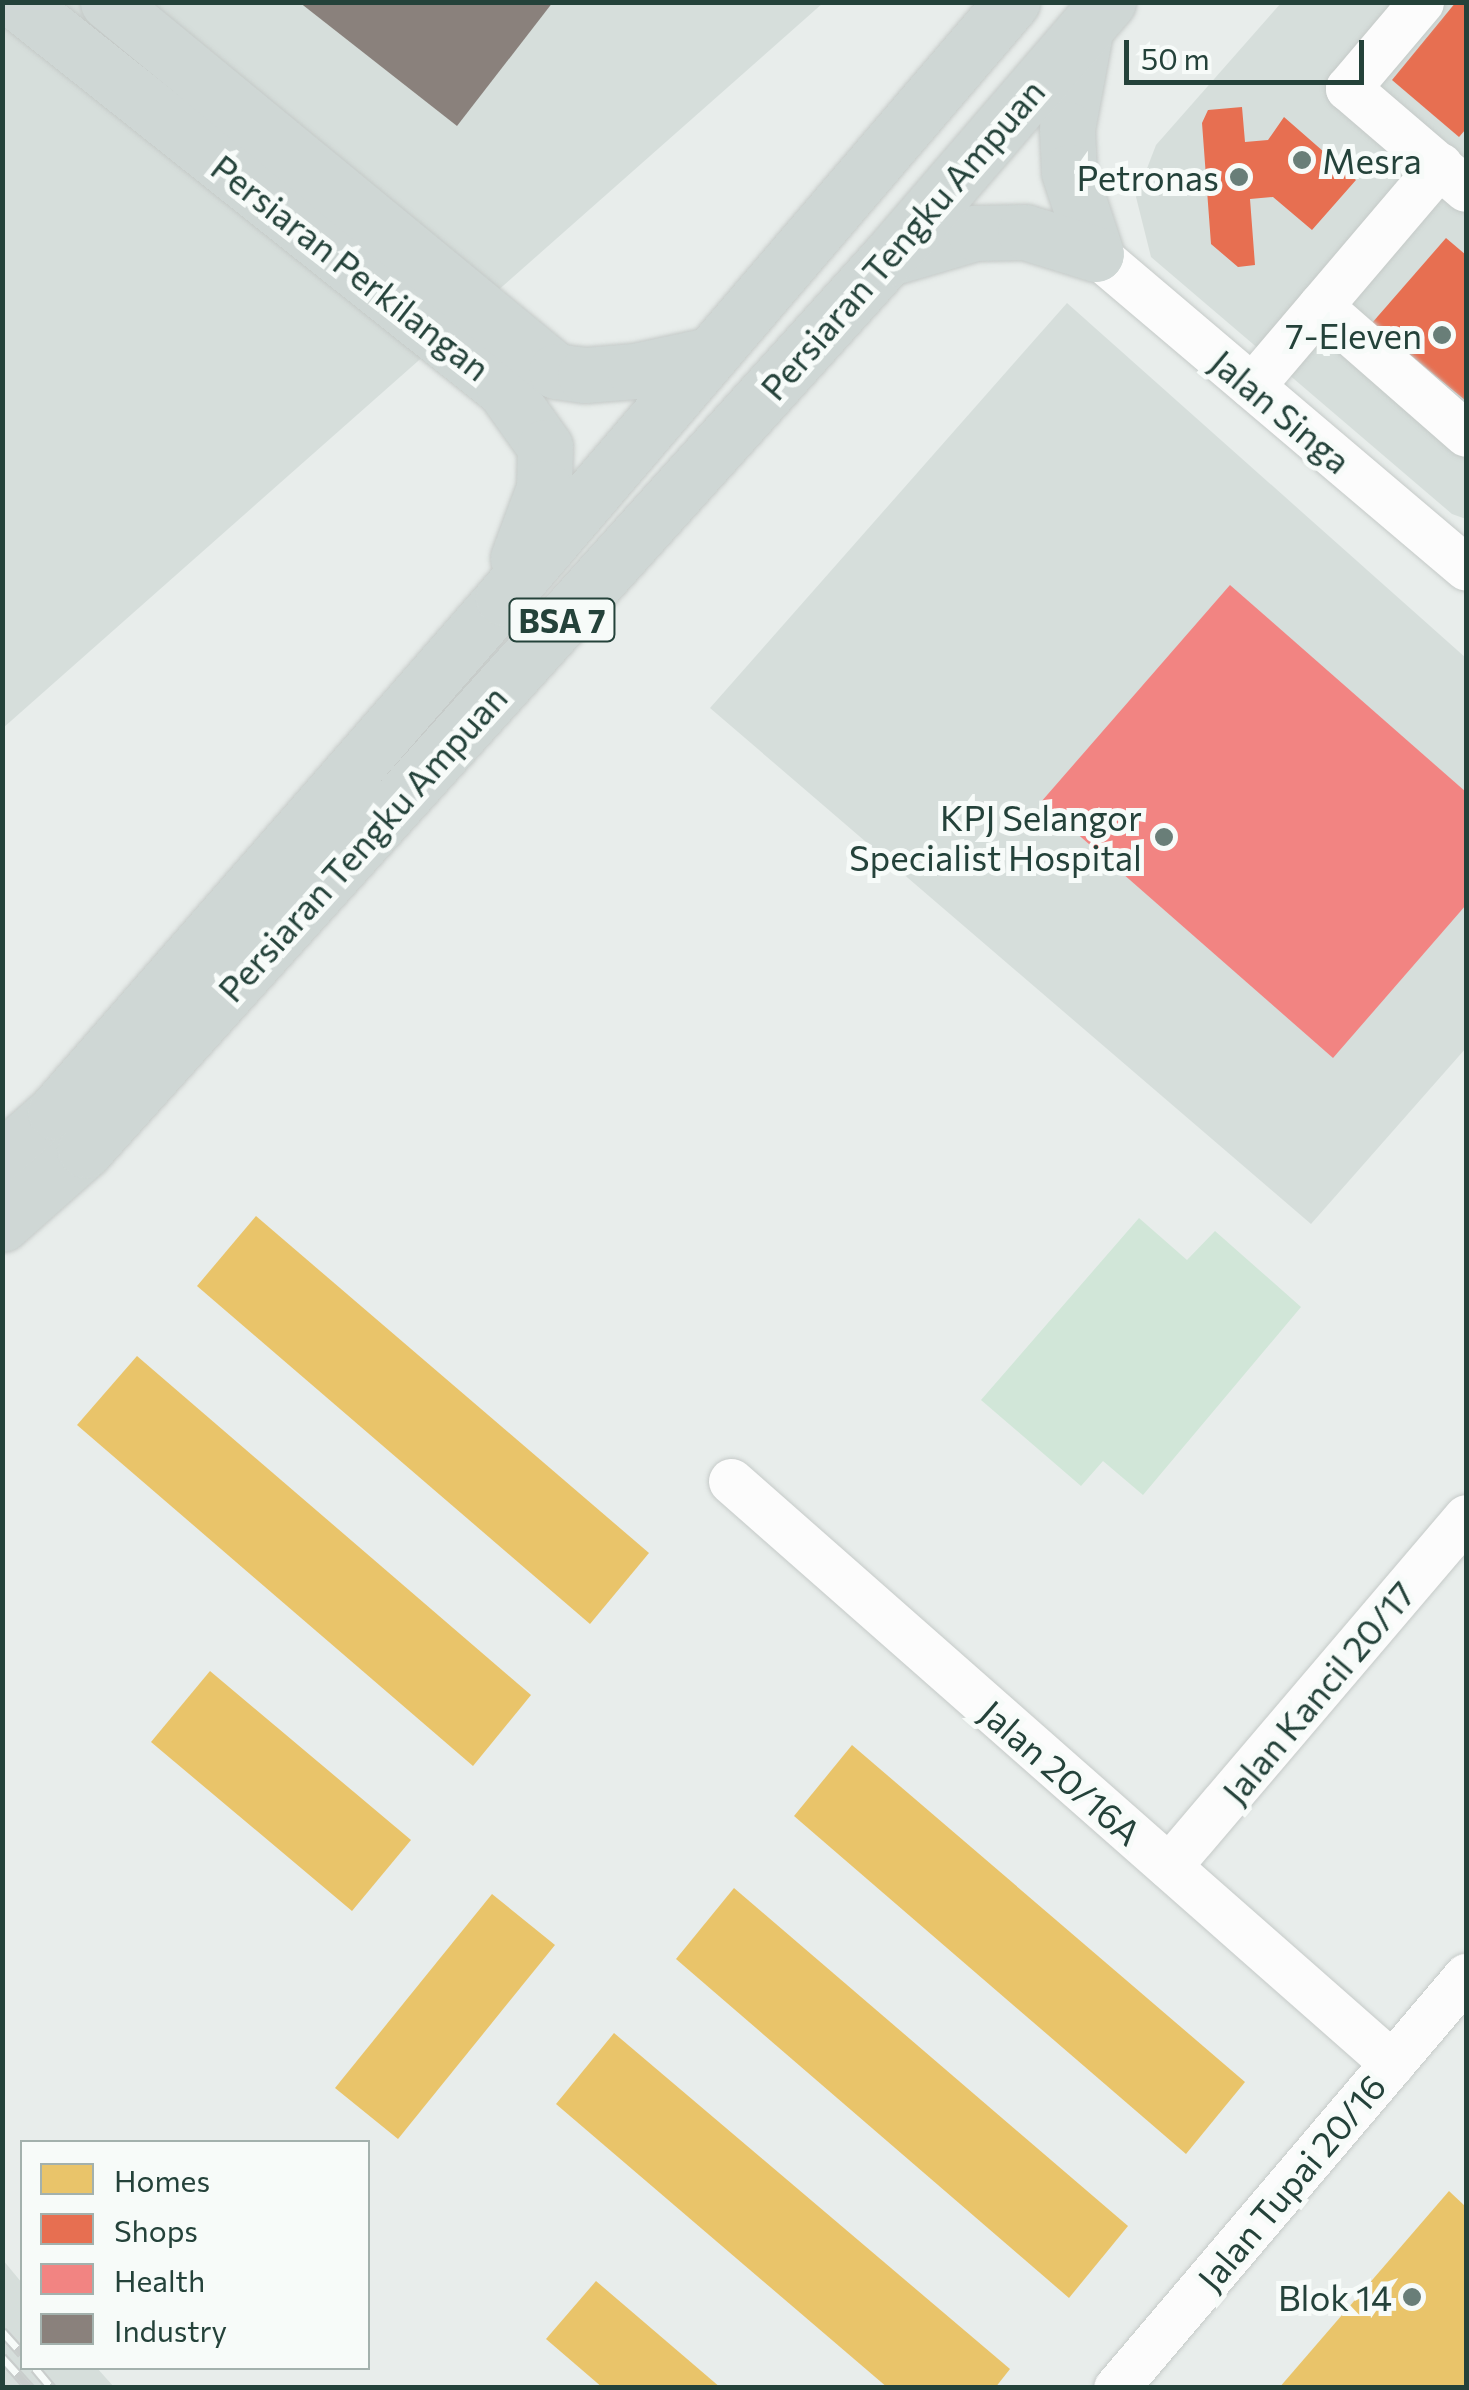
<!DOCTYPE html>
<style>
body{margin:0}
#map{position:relative;width:1469px;height:2390px;overflow:hidden;background:#e8edeb;font-family:Commissioner,sans-serif}
div>[style]{position:absolute}
.built>*{inset:0;background:#d6dedb}
.green>*{inset:0;background:#d1e6d8}
.homes>*{inset:0;background:#e9c46a}
.shops>*{inset:0;background:#e76f51}
.health>*{inset:0;background:#f28482}
.industry>*{inset:0;background:#8a817c}
.roads{filter:drop-shadow(0 0 2px #c5cac8) drop-shadow(0 0 2px #c5cac8)}
.minor>*{height:45px;margin:-22.5px;padding:0 22.5px;transform-origin:22.5px;border-radius:22.5px;background:#fcfcfc}
.major>*{height:55px;margin:-27.5px;padding:0 27.5px;transform-origin:27.5px;border-radius:27.5px;background:#cfd7d5}
.rail>*{height:11px;margin-top:-5.5px;transform-origin:0;background:repeating-linear-gradient(90deg,#f7fbf9 0 22px,#c9cdcc 0 44px);box-sizing:border-box;border-block:2px solid #c9cdcc}
.dots>*{width:28px;height:28px;translate:-50% -50%;box-sizing:border-box;border:5px solid #f7fbf9;border-radius:50%}
span{translate:-50% -50%;white-space:nowrap;text-align:center;line-height:1.15;-webkit-text-stroke:10px #f7fbf9;paint-order:stroke}
.shield-label span{padding:2px 8px;background:#f7fbf9;border:2px solid;border-radius:8px;-webkit-text-stroke-width:0}
.shield-label{font-size:32px;color:#24423a;font-weight:700}
.poi-label{font-size:35px;color:#24423a}
.left{translate:0 -50%;text-align:left}
.right{translate:-100% -50%;text-align:right}
.street-label{font-size:35px;color:#24423a}
.frame{position:absolute;inset:0;border:5px solid #24423a;pointer-events:none}
.legend{position:absolute;left:20px;top:2140px;width:350px;height:230px;box-sizing:border-box;background:#f7fbf9;border:2px solid #a3b1ad;margin:0;padding:12px 18px;list-style:none;font-size:30px;color:#24423a}
.legend li{display:flex;align-items:center;gap:20px;height:50px}
.legend b{width:50px;border:2px solid #a3b1ad}
.scale{position:absolute;left:1124px;top:40px;width:240px;height:45px;box-sizing:border-box;border:5px solid #24423a;border-top:0;padding-left:12px;font-size:30px;line-height:35px;white-space:nowrap;color:#24423a;-webkit-text-stroke:8px #f7fbf9;paint-order:stroke}
</style>
<div id="map">
<div class="built">
<i style="clip-path:polygon(3px 3px,823px 3px,3px 728px)"></i>
<i style="clip-path:polygon(1281px 3px,1466px 3px,1466px 519px,1452px 514px,1151px 257px,1136px 197px,1156px 145px)"></i>
<i style="clip-path:polygon(1067px 303px,1466px 658px,1466px 1048px,1311px 1224px,710px 708px)"></i>
<i style="clip-path:polygon(3px 2260px,22px 2283px,22px 2368px,97px 2368px,114px 2387px,3px 2387px)"></i>
</div>
<div class="green">
<i style="clip-path:polygon(1139px 1218px,1187px 1260px,1215px 1231px,1301px 1307px,1143px 1495px,1103px 1461px,1081px 1486px,981px 1400px)"></i>
</div>
<div class="homes">
<i style="clip-path:polygon(256px 1216px,649px 1553px,590px 1624px,197px 1286px)"></i>
<i style="clip-path:polygon(137px 1356px,531px 1695px,473px 1766px,77px 1425px)"></i>
<i style="clip-path:polygon(210px 1671px,411px 1840px,352px 1911px,151px 1742px)"></i>
<i style="clip-path:polygon(852px 1745px,1245px 2082px,1186px 2154px,794px 1816px)"></i>
<i style="clip-path:polygon(734px 1888px,1128px 2226px,1069px 2298px,676px 1959px)"></i>
<i style="clip-path:polygon(492px 1894px,555px 1945px,398px 2139px,335px 2088px)"></i>
<i style="clip-path:polygon(614px 2033px,1010px 2369px,995px 2388px,888px 2388px,556px 2104px)"></i>
<i style="clip-path:polygon(1449px 2191px,1466px 2207px,1466px 2388px,1279px 2388px)"></i>
<i style="clip-path:polygon(596px 2281px,721px 2388px,603px 2388px,546px 2339px)"></i>
</div>
<div class="shops">
<i style="clip-path:polygon(1456px 2px,1466px 2px,1466px 129px,1459px 137px,1392px 80px)"></i>
<i style="clip-path:polygon(1242px 107px,1245px 142px,1268px 140px,1284px 117px,1356px 180px,1312px 230px,1273px 197px,1250px 199px,1255px 265px,1238px 267px,1211px 244px,1202px 123px,1208px 110px)"></i>
<i style="clip-path:polygon(1446px 238px,1466px 255px,1466px 401px,1372px 323px)"></i>
</div>
<div class="health">
<i style="clip-path:polygon(1230px 585px,1466px 792px,1466px 905px,1333px 1058px,1041px 802px)"></i>
</div>
<div class="industry">
<i style="clip-path:polygon(299px 2px,553px 2px,457px 126px)"></i>
</div>
<div class="roads">
<div class="minor">
<i style="left:1421px;top:2px;width:113px;rotate:130.3deg"></i>
<i style="left:1348px;top:88px;width:155px;rotate:40.6deg"></i>
<i style="left:1096px;top:254px;width:485px;rotate:40.3deg"></i>
<i style="left:1320px;top:306px;width:194px;rotate:41.2deg"></i>
<i style="left:1252px;top:386px;width:290px;rotate:-49.6deg"></i>
<i style="left:731px;top:1481px;width:881px;rotate:41.36deg"></i>
<i style="left:1169px;top:1866px;width:458px;rotate:-49.6deg"></i>
<i style="left:1116px;top:2388px;width:541px;rotate:-49.65deg"></i>
</div>
<div class="major">
<i style="left:17px;top:2px;width:622px;rotate:38.47deg"></i>
<i style="left:504px;top:389px;width:71px;rotate:54.7deg"></i>
<i style="left:545px;top:447px;width:41px;rotate:91.4deg"></i>
<i style="left:544px;top:488px;width:75px;rotate:110.4deg"></i>
<i style="left:108px;top:2px;width:580px;rotate:39.48deg"></i>
<i style="left:556px;top:371px;width:29px;rotate:8deg"></i>
<i style="left:585px;top:375px;width:50px;rotate:-4.6deg"></i>
<i style="left:635px;top:371px;width:76px;rotate:-12.2deg"></i>
<i style="left:1085px;top:32px;width:99px;rotate:100.5deg"></i>
<i style="left:1067px;top:129px;width:43px;rotate:87.3deg"></i>
<i style="left:1069px;top:172px;width:86px;rotate:71.8deg"></i>
<i style="left:887px;top:259px;width:92px;rotate:-16.5deg"></i>
<i style="left:975px;top:233px;width:50px;rotate:-1.1deg"></i>
<i style="left:1025px;top:232px;width:74px;rotate:17.2deg"></i>
<i style="left:2px;top:1159px;width:71px;rotate:-41.6deg"></i>
<i style="left:55px;top:1112px;width:682px;rotate:-48.92deg"></i>
<i style="left:503px;top:598px;width:784px;rotate:-49.5deg"></i>
<i style="left:2px;top:1224px;width:111px;rotate:-41.7deg"></i>
<i style="left:85px;top:1150px;width:1199px;rotate:-48.01deg"></i>
<i style="left:887px;top:259px;width:339px;rotate:-49.3deg"></i>
</div>
</div>
<div class="rail">
<i style="left:2px;top:2331px;width:30px;rotate:48deg"></i>
<i style="left:2px;top:2357px;width:42px;rotate:47.9deg"></i>
<i style="left:35px;top:2368px;width:26px;rotate:50deg"></i>
</div>
<div class="dots">
<i style="left:1302px;top:160px;background:#697e78"></i>
<i style="left:1239px;top:177px;background:#697e78"></i>
<i style="left:1442px;top:335px;background:#697e78"></i>
<i style="left:1164px;top:837px;background:#697e78"></i>
<i style="left:1412px;top:2297px;background:#697e78"></i>
</div>
<div class="shield-label">
<span style="left:562px;top:620px">BSA 7</span>
</div>
<div class="poi-label">
<span class="left" style="left:1322px;top:160px">Mesra</span>
<span class="right" style="left:1219px;top:177px">Petronas</span>
<span class="right" style="left:1422px;top:335px">7-Eleven</span>
<span class="right" style="left:1142px;top:837px">KPJ Selangor<br>Specialist Hospital</span>
<span class="right" style="left:1392px;top:2297px">Blok 14</span>
</div>
<div class="street-label">
<span style="left:902px;top:239px;rotate:-49deg">Persiaran Tengku Ampuan</span>
<span style="left:351px;top:267px;rotate:38deg">Persiaran Perkilangan</span>
<span style="left:1281px;top:411px;rotate:40deg">Jalan Singa</span>
<span style="left:362px;top:843px;rotate:-48deg">Persiaran Tengku Ampuan</span>
<span style="left:1318px;top:1692px;rotate:-50deg">Jalan Kancil 20/17</span>
<span style="left:1061px;top:1772px;rotate:41deg">Jalan 20/16A</span>
<span style="left:1291px;top:2182px;rotate:-50deg">Jalan Tupai 20/16</span>
</div>
<div class="frame"></div>
<ul class="legend">
<li><b style="height:28px;background:#e9c46a"></b>Homes</li>
<li><b style="height:28px;background:#e76f51"></b>Shops</li>
<li><b style="height:28px;background:#f28482"></b>Health</li>
<li><b style="height:28px;background:#8a817c"></b>Industry</li>
</ul>
<div class="scale">50 m</div>
</div>
